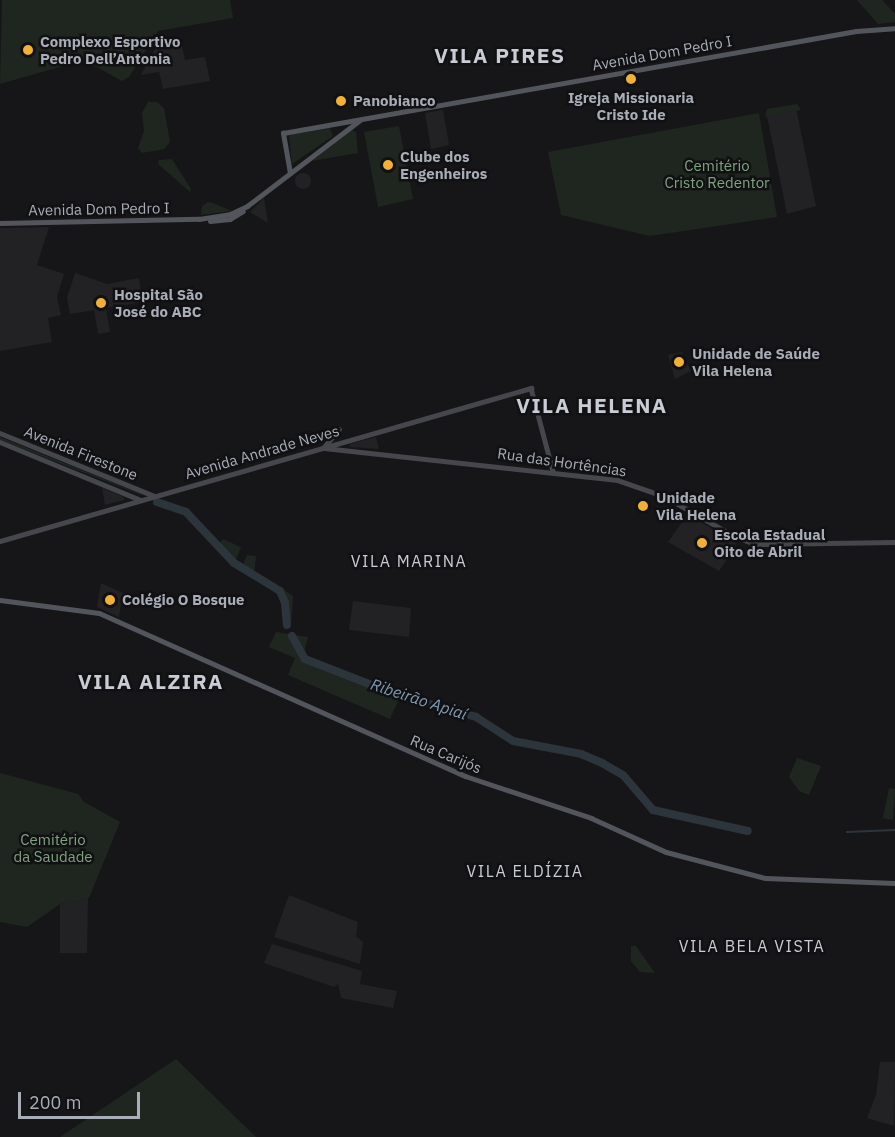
<!DOCTYPE html>
<meta charset="utf-8">
<style>
body{margin:0}
#map{position:relative;width:895px;height:1137px;overflow:hidden;background:#161618;font-family:"IBM Plex Sans",sans-serif}
div>[style]{position:absolute}
.built>*{inset:0;background:#222225}
.round{border-radius:50%}
.green>*{inset:0;background:#1e261f}
.stream>*{height:1.5px;margin:-0.75px;padding:0 0.75px;transform-origin:0.75px;border-radius:0.75px;background:#2c353c}
.river>*{height:8px;margin:-4px;padding:0 4px;transform-origin:4px;border-radius:4px;background:#2c353c}
.secondary>*{height:4.5px;margin:-2.25px;padding:0 2.25px;transform-origin:2.25px;border-radius:2.25px;background:#45474d}
.primary>*{height:5px;margin:-2.5px;padding:0 2.5px;transform-origin:2.5px;border-radius:2.5px;background:#53555c}
.dots>*{width:16px;height:16px;translate:-50% -50%;box-sizing:border-box;border:3px solid #111113;border-radius:50%}
span{translate:-50% -50%;white-space:nowrap;text-align:center;line-height:1.15;-webkit-text-stroke:5px #111113;paint-order:stroke}
.poi-label{font-size:15px;color:#a8adb8;font-weight:700}
.left{translate:0 -50%;text-align:left}
.street-label{font-size:15px;color:#a8adb8}
.park-label{font-size:15px;color:#7fa381}
.neighbourhood-label{font-size:16px;color:#c9ccd4;letter-spacing:1.5px}
.water-label{font-size:16px;color:#7f9bb3;font-style:italic}
.district-label{font-size:21px;color:#c9ccd4;font-weight:700;letter-spacing:1.5px}
.scale{position:absolute;left:18px;top:1092px;width:122px;height:27px;box-sizing:border-box;border:3px solid #a8adb8;border-top:0;padding-left:8px;font-size:18px;line-height:21px;white-space:nowrap;color:#a8adb8;-webkit-text-stroke:4px #111113;paint-order:stroke}
</style>
<div id="map">
<div class="built">
<i style="clip-path:polygon(180px 37px,185px 60px,205px 57px,210px 81px,163px 89px,159px 72px,141px 75px,160px 40px)"></i>
<i style="clip-path:polygon(796px 108px,816px 206px,787px 214px,767px 116px)"></i>
<i style="clip-path:polygon(443px 110px,449px 145px,431px 149px,425px 113px)"></i>
<i class="round" style="left:295px;top:173px;width:16px;height:16px"></i>
<i style="clip-path:polygon(264px 198px,268px 223px,250px 212px)"></i>
<i style="clip-path:polygon(49px 227px,37px 265px,64px 274px,57px 297px,61px 315px,48px 318px,52px 342px,0 351px,0 228px)"></i>
<i style="clip-path:polygon(75px 273px,107px 284px,139px 278px,142px 302px,106px 308px,110px 332px,98px 334px,94px 310px,70px 314px,67px 298px)"></i>
<i style="clip-path:polygon(682px 352px,691px 371px,675px 379px,668px 355px)"></i>
<i style="clip-path:polygon(376px 437px,379px 449px,350px 447px,350px 444px)"></i>
<i style="clip-path:polygon(102px 488px,124px 497px,124px 500px,105px 505px)"></i>
<i style="clip-path:polygon(687px 515px,735px 541px,736px 546px,719px 571px,668px 542px)"></i>
<i style="clip-path:polygon(101px 583px,123px 593px,119px 617px,97px 607px)"></i>
<i style="clip-path:polygon(353px 601px,411px 608px,409px 637px,349px 630px)"></i>
<i style="clip-path:polygon(289px 895px,358px 922px,356px 936px,363px 942px,360px 964px,274px 937px)"></i>
<i style="clip-path:polygon(88px 898px,87px 953px,60px 953px,60px 904px)"></i>
<i style="clip-path:polygon(272px 944px,362px 971px,360px 984px,397px 991px,393px 1008px,341px 998px,338px 984px,334px 987px,264px 963px)"></i>
<i style="clip-path:polygon(880px 1062px,895px 1062px,894px 1126px,867px 1118px,876px 1095px)"></i>
</div>
<div class="green">
<i style="clip-path:polygon(2px 0,230px 0,233px 18px,158px 31px,129px 77px,122px 81px,84px 60px,0 84px)"></i>
<i style="clip-path:polygon(857px 0,882px 0,895px 14px,895px 22px,878px 24px)"></i>
<i style="clip-path:polygon(148px 102px,157px 102px,164px 108px,170px 142px,164px 149px,142px 153px,138px 148px,144px 131px,142px 113px)"></i>
<i style="clip-path:polygon(797px 104px,801px 110px,765px 117px,767px 109px)"></i>
<i style="clip-path:polygon(759px 113px,777px 217px,650px 236px,561px 215px,548px 152px)"></i>
<i style="clip-path:polygon(399px 126px,413px 199px,378px 207px,364px 132px)"></i>
<i style="clip-path:polygon(330px 128px,333px 136px,292px 164px,289px 135px)"></i>
<i style="clip-path:polygon(352px 130px,356px 132px,358px 153px,312px 161px)"></i>
<i style="clip-path:polygon(172px 159px,191px 189px,190px 192px,158px 164px,159px 160px)"></i>
<i style="clip-path:polygon(208px 202px,213px 203px,232px 211px,201px 215px,202px 206px)"></i>
<i style="clip-path:polygon(0 437px,141px 494px,141px 495px,0 440px)"></i>
<i style="clip-path:polygon(223px 539px,241px 547px,235px 562px,217px 546px)"></i>
<i style="clip-path:polygon(247px 555px,256px 556px,254px 574px,242px 567px)"></i>
<i style="clip-path:polygon(281px 588px,293px 596px,291px 626px,284px 625px,286px 603px)"></i>
<i style="clip-path:polygon(276px 632px,308px 637px,302px 660px,399px 699px,390px 719px,288px 675px,295px 658px,269px 647px)"></i>
<i style="clip-path:polygon(797px 758px,821px 766px,809px 795px,799px 791px,789px 777px)"></i>
<i style="clip-path:polygon(0 773px,78px 794px,84px 802px,120px 822px,89px 898px,60px 904px,27px 927px,0 922px)"></i>
<i style="clip-path:polygon(889px 788px,895px 789px,893px 820px,883px 818px)"></i>
<i style="clip-path:polygon(631px 946px,636px 946px,655px 973px,640px 972px,631px 961px)"></i>
<i style="clip-path:polygon(176px 1059px,256px 1137px,60px 1137px)"></i>
</div>
<div class="stream">
<i style="left:847px;top:832px;width:48px;rotate:-2.4deg"></i>
</div>
<div class="river">
<i style="left:157px;top:502px;width:31px;rotate:19deg"></i>
<i style="left:186px;top:512px;width:70px;rotate:46.7deg"></i>
<i style="left:234px;top:563px;width:54px;rotate:31.3deg"></i>
<i style="left:280px;top:591px;width:13px;rotate:67deg"></i>
<i style="left:285px;top:603px;width:22px;rotate:85deg"></i>
<i style="left:292px;top:636px;width:26px;rotate:61deg"></i>
<i style="left:305px;top:659px;width:102px;rotate:21.3deg"></i>
<i style="left:400px;top:696px;width:79px;rotate:15.4deg"></i>
<i style="left:476px;top:717px;width:44px;rotate:33deg"></i>
<i style="left:513px;top:741px;width:69px;rotate:10.8deg"></i>
<i style="left:581px;top:754px;width:23px;rotate:23deg"></i>
<i style="left:602px;top:763px;width:24px;rotate:30deg"></i>
<i style="left:623px;top:775px;width:46px;rotate:49.4deg"></i>
<i style="left:653px;top:810px;width:97px;rotate:12.5deg"></i>
</div>
<div class="secondary">
<i style="left:0;top:433px;width:166px;rotate:22.2deg"></i>
<i style="left:0;top:442px;width:152px;rotate:22.4deg"></i>
<i style="left:324px;top:447px;width:23px;rotate:-50deg"></i>
<i style="left:324px;top:448px;width:295px;rotate:6.2deg"></i>
<i style="left:617px;top:480px;width:50px;rotate:18.8deg"></i>
<i style="left:664px;top:496px;width:83px;rotate:29.7deg"></i>
<i style="left:736px;top:537px;width:20px;rotate:20deg"></i>
<i style="left:755px;top:544px;width:140px;rotate:-0.8deg"></i>
<i style="left:0;top:541px;width:553px;rotate:-16.07deg"></i>
<i style="left:531px;top:388px;width:86px;rotate:75.2deg"></i>
</div>
<div class="primary">
<i style="left:290px;top:173px;width:41px;rotate:-99.9deg"></i>
<i style="left:283px;top:133px;width:582px;rotate:-10.09deg"></i>
<i style="left:856px;top:31px;width:39px;rotate:-4deg"></i>
<i style="left:210px;top:221px;width:20px;rotate:-6deg"></i>
<i style="left:230px;top:219px;width:15px;rotate:-32deg"></i>
<i style="left:0;top:223px;width:199px;rotate:-1.2deg"></i>
<i style="left:199px;top:219px;width:31px;rotate:-9deg"></i>
<i style="left:230px;top:214px;width:19px;rotate:-25deg"></i>
<i style="left:247px;top:206px;width:142px;rotate:-37.3deg"></i>
<i style="left:0;top:600px;width:100px;rotate:7.5deg"></i>
<i style="left:99px;top:613px;width:401px;rotate:24deg"></i>
<i style="left:465px;top:776px;width:133px;rotate:18.4deg"></i>
<i style="left:591px;top:818px;width:82px;rotate:24.4deg"></i>
<i style="left:666px;top:852px;width:102px;rotate:14.7deg"></i>
<i style="left:765px;top:878px;width:130px;rotate:2.2deg"></i>
</div>
<div class="dots">
<i style="left:28px;top:50px;background:#f2b134"></i>
<i style="left:631px;top:79px;background:#f2b134"></i>
<i style="left:341px;top:101px;background:#f2b134"></i>
<i style="left:388px;top:165px;background:#f2b134"></i>
<i style="left:101px;top:303px;background:#f2b134"></i>
<i style="left:679px;top:362px;background:#f2b134"></i>
<i style="left:643px;top:506px;background:#f2b134"></i>
<i style="left:702px;top:543px;background:#f2b134"></i>
<i style="left:110px;top:600px;background:#f2b134"></i>
</div>
<div class="poi-label">
<span class="left" style="left:40px;top:50px">Complexo Esportivo<br>Pedro Dell’Antonia</span>
<span style="left:631px;top:106px">Igreja Missionaria<br>Cristo Ide</span>
<span class="left" style="left:353px;top:101px">Panobianco</span>
<span class="left" style="left:400px;top:165px">Clube dos<br>Engenheiros</span>
<span class="left" style="left:114px;top:303px">Hospital São<br>José do ABC</span>
<span class="left" style="left:692px;top:362px">Unidade de Saúde<br>Vila Helena</span>
<span class="left" style="left:656px;top:506px">Unidade<br>Vila Helena</span>
<span class="left" style="left:714px;top:543px">Escola Estadual<br>Oito de Abril</span>
<span class="left" style="left:122px;top:600px">Colégio O Bosque</span>
</div>
<div class="street-label">
<span style="left:662px;top:53px;rotate:-10deg">Avenida Dom Pedro I</span>
<span style="left:99px;top:209px;rotate:-1deg">Avenida Dom Pedro I</span>
<span style="left:262px;top:452px;rotate:-16deg">Avenida Andrade Neves</span>
<span style="left:81px;top:453px;rotate:22deg">Avenida Firestone</span>
<span style="left:562px;top:462px;rotate:8deg">Rua das Hortências</span>
<span style="left:446px;top:754px;rotate:23deg">Rua Carijós</span>
</div>
<div class="park-label">
<span style="left:717px;top:174px">Cemitério<br>Cristo Redentor</span>
<span style="left:53px;top:848px">Cemitério<br>da Saudade</span>
</div>
<div class="neighbourhood-label">
<span style="left:409px;top:561px">VILA MARINA</span>
<span style="left:525px;top:871px">VILA ELDÍZIA</span>
<span style="left:752px;top:946px">VILA BELA VISTA</span>
</div>
<div class="water-label">
<span style="left:419px;top:699px;rotate:18deg">Ribeirão Apiaí</span>
</div>
<div class="district-label">
<span style="left:500px;top:55px">VILA PIRES</span>
<span style="left:592px;top:405px">VILA HELENA</span>
<span style="left:151px;top:681px">VILA ALZIRA</span>
</div>
<div class="scale">200 m</div>
</div>
